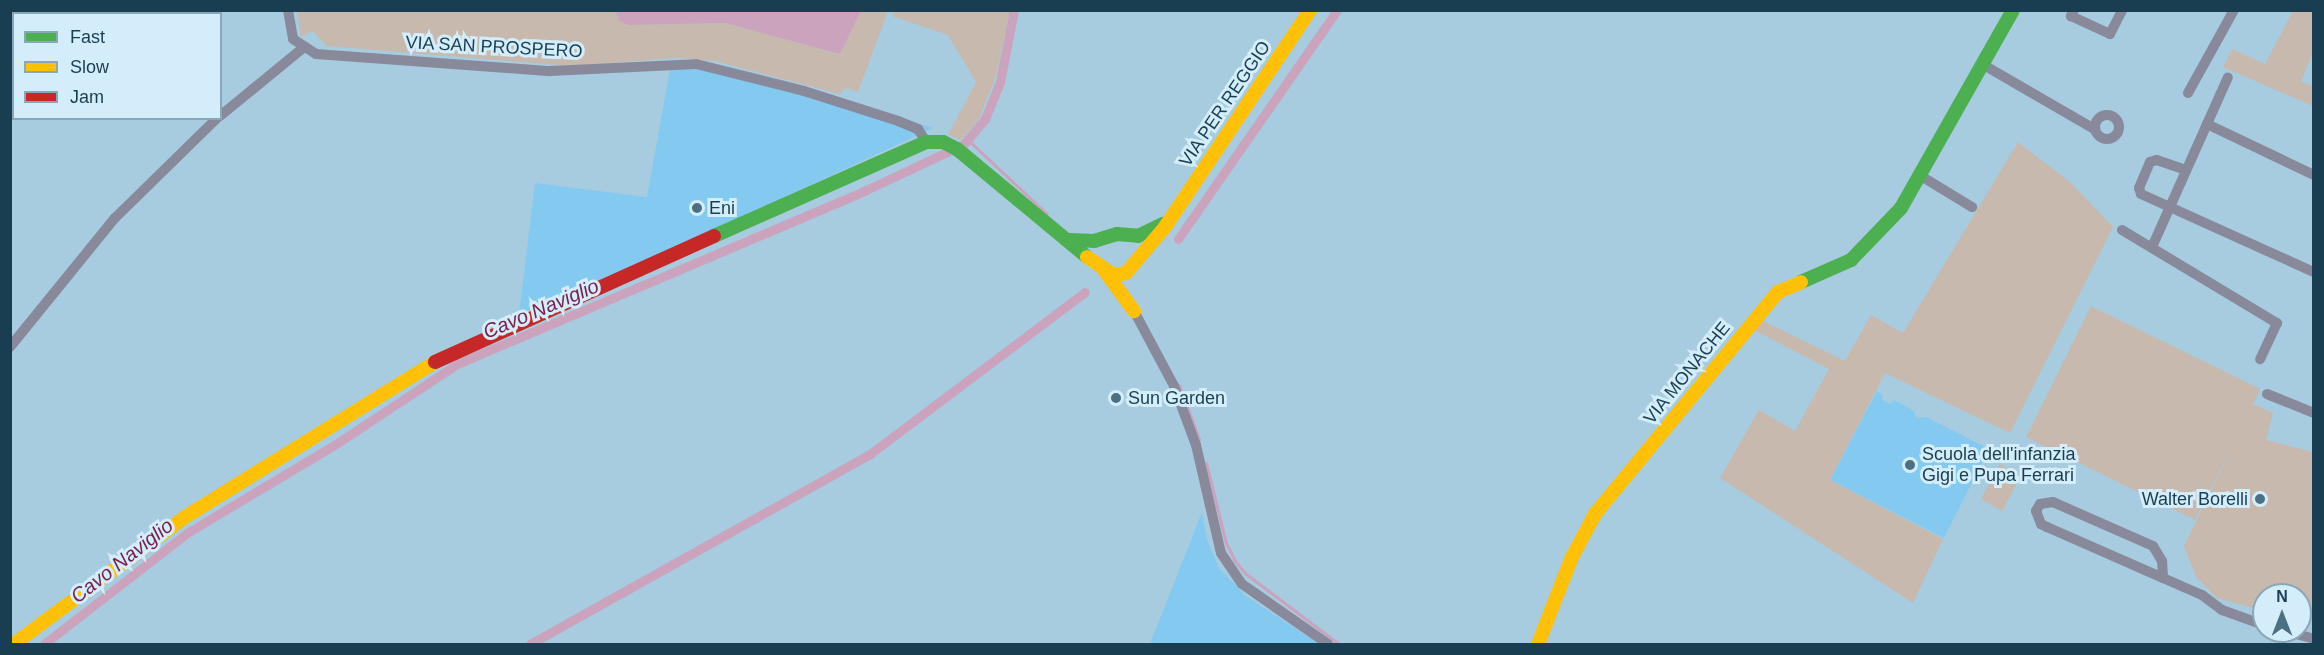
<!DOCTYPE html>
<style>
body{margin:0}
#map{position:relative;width:2324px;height:655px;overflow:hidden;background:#a7cbdf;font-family:Arial,sans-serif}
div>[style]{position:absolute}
.built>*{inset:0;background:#84caf0}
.green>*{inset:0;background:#c8b9ae}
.water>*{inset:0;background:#cba3bd}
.stream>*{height:3px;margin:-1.5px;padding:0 1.5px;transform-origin:1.5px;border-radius:1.5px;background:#cba3bd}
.canal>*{height:9px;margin:-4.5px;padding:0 4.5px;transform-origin:4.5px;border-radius:4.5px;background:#cba3bd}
.street>*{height:10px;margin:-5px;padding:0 5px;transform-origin:5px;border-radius:5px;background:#888a9b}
.street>.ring{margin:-5px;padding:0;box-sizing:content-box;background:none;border:10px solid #888a9b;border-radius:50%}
.fast>*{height:14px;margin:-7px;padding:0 7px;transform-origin:7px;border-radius:7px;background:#4caf50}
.slow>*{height:14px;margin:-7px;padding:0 7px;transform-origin:7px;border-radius:7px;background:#ffc107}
.jam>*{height:14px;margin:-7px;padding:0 7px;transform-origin:7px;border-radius:7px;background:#c62828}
.dots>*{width:16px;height:16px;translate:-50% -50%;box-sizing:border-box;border:3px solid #d4edfb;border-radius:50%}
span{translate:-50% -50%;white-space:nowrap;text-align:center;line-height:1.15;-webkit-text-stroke:6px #d4edfb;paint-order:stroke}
.street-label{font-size:18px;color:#193e51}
.poi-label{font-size:18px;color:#193e51}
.left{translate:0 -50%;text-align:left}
.right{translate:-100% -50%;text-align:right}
.water-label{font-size:20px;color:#78224d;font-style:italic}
.frame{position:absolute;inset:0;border:12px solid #193e51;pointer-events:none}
.legend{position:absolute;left:12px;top:12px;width:210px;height:108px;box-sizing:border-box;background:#d4edfb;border:2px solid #89a7b7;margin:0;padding:8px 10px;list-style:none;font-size:18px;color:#193e51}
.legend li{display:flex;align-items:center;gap:12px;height:30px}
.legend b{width:30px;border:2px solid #89a7b7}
.north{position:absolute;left:2252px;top:583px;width:60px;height:60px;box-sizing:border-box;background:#d4edfb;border:2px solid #89a7b7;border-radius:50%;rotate:0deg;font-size:16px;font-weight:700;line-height:24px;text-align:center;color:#193e51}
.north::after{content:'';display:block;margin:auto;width:21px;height:27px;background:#4b6f83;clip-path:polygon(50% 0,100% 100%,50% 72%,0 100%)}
</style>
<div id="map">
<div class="built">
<i style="clip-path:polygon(670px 69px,696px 69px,860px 105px,933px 128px,600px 283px,519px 314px,535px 183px,647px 197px)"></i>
<i style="clip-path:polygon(1877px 391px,1883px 395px,1882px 400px,1890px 404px,1894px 400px,1914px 411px,1916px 418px,1926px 417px,1989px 449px,1944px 538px,1830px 480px)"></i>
<i style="clip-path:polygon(1202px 512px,1207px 540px,1219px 568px,1246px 596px,1319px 644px,1150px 644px)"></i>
</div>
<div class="green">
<i style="clip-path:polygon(297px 10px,615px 11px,620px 21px,628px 25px,725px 23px,840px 54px,861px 11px,888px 11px,858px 92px,846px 88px,840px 94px,715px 61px,677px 58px,570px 66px,327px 46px,313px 31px,301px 37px)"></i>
<i style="clip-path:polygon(894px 11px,1010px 11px,996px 76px,979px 119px,961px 140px,948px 135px,976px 82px,948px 35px,892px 16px)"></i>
<i style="clip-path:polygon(2293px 11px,2313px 11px,2313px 53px,2301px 81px,2313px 87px,2313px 106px,2223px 67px,2232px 49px,2265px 64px)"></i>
<i style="clip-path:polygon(2018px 142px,2071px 183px,2113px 227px,2010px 433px,1885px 373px,1830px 480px,1943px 539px,1913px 603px,1720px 478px,1759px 410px,1795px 431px,1829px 369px,1750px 328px,1757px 318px,1845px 361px,1871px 315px,1903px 333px)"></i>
<i style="clip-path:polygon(2091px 306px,2260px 389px,2253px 404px,2273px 413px,2266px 440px,2313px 452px,2313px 625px,2300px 621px,2300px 595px,2264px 595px,2264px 611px,2217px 598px,2196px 577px,2184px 546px,2237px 437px,2195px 520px,2026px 437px)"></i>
<i style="clip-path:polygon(2000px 464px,2021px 476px,2002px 511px,1981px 499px)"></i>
</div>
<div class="water">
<i style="clip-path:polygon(615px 11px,861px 11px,840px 54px,725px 23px,628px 25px,620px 21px)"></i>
</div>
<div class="stream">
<i style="left:968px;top:140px;width:108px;rotate:43.1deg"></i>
<i style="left:1179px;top:385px;width:58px;rotate:69.7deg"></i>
<i style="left:1206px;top:463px;width:82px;rotate:76deg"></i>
<i style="left:1226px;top:543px;width:20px;rotate:63deg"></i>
<i style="left:1235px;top:561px;width:17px;rotate:50deg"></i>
<i style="left:1246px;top:574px;width:116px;rotate:37deg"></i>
</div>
<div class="canal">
<i style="left:1178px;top:239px;width:279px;rotate:-55.2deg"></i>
<i style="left:44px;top:644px;width:181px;rotate:-37.8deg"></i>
<i style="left:187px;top:533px;width:177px;rotate:-30.9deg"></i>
<i style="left:339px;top:442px;width:141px;rotate:-33.5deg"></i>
<i style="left:457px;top:364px;width:444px;rotate:-23deg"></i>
<i style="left:866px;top:190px;width:108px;rotate:-25.1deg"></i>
<i style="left:964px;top:144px;width:33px;rotate:-50deg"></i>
<i style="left:985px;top:119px;width:40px;rotate:-68deg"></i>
<i style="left:1000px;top:82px;width:73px;rotate:-79deg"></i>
<i style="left:530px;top:644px;width:389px;rotate:-29.2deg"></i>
<i style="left:870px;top:454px;width:269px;rotate:-37deg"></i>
</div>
<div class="street">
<i style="left:288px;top:10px;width:29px;rotate:80deg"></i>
<i style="left:293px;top:39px;width:27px;rotate:33deg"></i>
<i style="left:316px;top:54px;width:235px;rotate:4.2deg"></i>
<i style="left:550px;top:71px;width:146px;rotate:-2.7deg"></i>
<i style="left:696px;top:64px;width:111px;rotate:14deg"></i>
<i style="left:804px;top:91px;width:99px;rotate:17.7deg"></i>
<i style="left:898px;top:121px;width:22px;rotate:22deg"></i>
<i style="left:918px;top:129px;width:15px;rotate:58deg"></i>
<i style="left:2074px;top:10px;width:7px;rotate:117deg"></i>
<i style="left:2071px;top:16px;width:43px;rotate:24.8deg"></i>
<i style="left:2110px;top:34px;width:27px;rotate:-63deg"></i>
<i style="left:1982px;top:64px;width:129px;rotate:30.1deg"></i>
<i style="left:2188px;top:93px;width:95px;rotate:-61deg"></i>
<i class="ring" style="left:2095px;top:115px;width:14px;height:14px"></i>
<i style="left:220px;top:116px;width:107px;rotate:-39.3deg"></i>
<i style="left:2207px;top:124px;width:51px;rotate:-65.9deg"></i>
<i style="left:2186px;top:170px;width:31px;rotate:-161deg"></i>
<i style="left:2157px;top:160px;width:7px;rotate:164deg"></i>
<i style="left:2150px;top:162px;width:28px;rotate:113deg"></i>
<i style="left:2139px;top:188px;width:6px;rotate:72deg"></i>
<i style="left:2141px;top:194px;width:190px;rotate:24.3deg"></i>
<i style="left:1921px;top:176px;width:60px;rotate:31.3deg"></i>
<i style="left:2122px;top:230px;width:181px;rotate:31deg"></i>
<i style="left:2277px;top:323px;width:40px;rotate:115deg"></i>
<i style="left:2152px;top:247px;width:135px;rotate:-65.9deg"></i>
<i style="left:2207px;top:124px;width:119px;rotate:25.5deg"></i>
<i style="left:1134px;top:311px;width:85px;rotate:61.9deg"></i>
<i style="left:1174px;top:386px;width:63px;rotate:69.6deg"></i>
<i style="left:1196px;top:445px;width:111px;rotate:77deg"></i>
<i style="left:1221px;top:553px;width:37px;rotate:56deg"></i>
<i style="left:1242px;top:584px;width:105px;rotate:34.9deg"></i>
<i style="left:10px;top:347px;width:166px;rotate:-50.9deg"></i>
<i style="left:115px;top:218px;width:143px;rotate:-44.4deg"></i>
<i style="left:2267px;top:394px;width:51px;rotate:22deg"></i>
<i style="left:2163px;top:578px;width:17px;rotate:-93deg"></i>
<i style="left:2162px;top:561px;width:17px;rotate:-121deg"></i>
<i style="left:2153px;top:546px;width:109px;rotate:-156.3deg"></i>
<i style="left:2053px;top:502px;width:13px;rotate:171deg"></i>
<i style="left:2040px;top:504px;width:8px;rotate:120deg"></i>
<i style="left:2036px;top:511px;width:14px;rotate:69deg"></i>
<i style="left:2041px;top:524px;width:7px;rotate:27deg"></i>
<i style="left:2047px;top:527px;width:127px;rotate:23.7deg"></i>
<i style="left:2163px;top:578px;width:43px;rotate:23.6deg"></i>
<i style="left:2202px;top:595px;width:25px;rotate:37deg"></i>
<i style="left:2222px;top:610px;width:45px;rotate:19.7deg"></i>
<i style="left:2285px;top:631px;width:30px;rotate:15deg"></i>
</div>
<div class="fast">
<i style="left:714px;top:236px;width:232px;rotate:-23.9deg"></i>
<i style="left:926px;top:142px;width:17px"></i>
<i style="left:943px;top:142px;width:16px;rotate:27deg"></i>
<i style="left:957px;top:149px;width:169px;rotate:39.7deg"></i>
<i style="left:1069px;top:240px;width:25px;rotate:2deg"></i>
<i style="left:1094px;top:241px;width:24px;rotate:-17deg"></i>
<i style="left:1117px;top:234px;width:21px;rotate:5deg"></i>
<i style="left:1138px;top:236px;width:28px;rotate:-26deg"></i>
<i style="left:1801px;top:282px;width:55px;rotate:-23.7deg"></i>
<i style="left:1851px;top:260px;width:72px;rotate:-46.1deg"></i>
<i style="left:1901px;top:208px;width:227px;rotate:-60.5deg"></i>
</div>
<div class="slow">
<i style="left:1087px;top:257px;width:32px;rotate:34deg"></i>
<i style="left:1114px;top:275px;width:12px;rotate:-9deg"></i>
<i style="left:1126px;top:273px;width:60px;rotate:-49.7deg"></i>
<i style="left:1165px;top:227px;width:261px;rotate:-56.2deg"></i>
<i style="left:1104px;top:270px;width:51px;rotate:53.8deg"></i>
<i style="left:14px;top:644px;width:213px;rotate:-36.6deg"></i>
<i style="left:185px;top:517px;width:294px;rotate:-31.8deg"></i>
<i style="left:1538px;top:644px;width:93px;rotate:-68.7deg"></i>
<i style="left:1572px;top:557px;width:49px;rotate:-61.9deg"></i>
<i style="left:1595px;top:514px;width:288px;rotate:-50.5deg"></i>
<i style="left:1778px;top:292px;width:25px;rotate:-23deg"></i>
</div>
<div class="jam">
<i style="left:435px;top:362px;width:306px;rotate:-24.3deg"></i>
</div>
<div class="dots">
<i style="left:697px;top:208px;background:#4b6f83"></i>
<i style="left:1116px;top:398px;background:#4b6f83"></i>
<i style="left:1910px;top:465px;background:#4b6f83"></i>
<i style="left:2260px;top:499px;background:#4b6f83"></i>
</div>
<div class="street-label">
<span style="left:494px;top:47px;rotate:3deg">VIA SAN PROSPERO</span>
<span style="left:1225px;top:104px;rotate:-56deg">VIA PER REGGIO</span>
<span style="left:1687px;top:373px;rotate:-51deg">VIA MONACHE</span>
</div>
<div class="poi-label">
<span class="left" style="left:709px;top:208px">Eni</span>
<span class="left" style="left:1128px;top:398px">Sun Garden</span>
<span class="left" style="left:1922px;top:465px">Scuola dell'infanzia<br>Gigi e Pupa Ferrari</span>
<span class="right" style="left:2248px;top:499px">Walter Borelli</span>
</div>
<div class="water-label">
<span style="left:541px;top:309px;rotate:-23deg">Cavo Naviglio</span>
<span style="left:122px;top:561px;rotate:-38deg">Cavo Naviglio</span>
</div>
<div class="frame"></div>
<ul class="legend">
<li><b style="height:8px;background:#4caf50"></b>Fast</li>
<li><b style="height:8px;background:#ffc107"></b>Slow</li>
<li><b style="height:8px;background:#c62828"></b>Jam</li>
</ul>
<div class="north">N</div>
</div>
